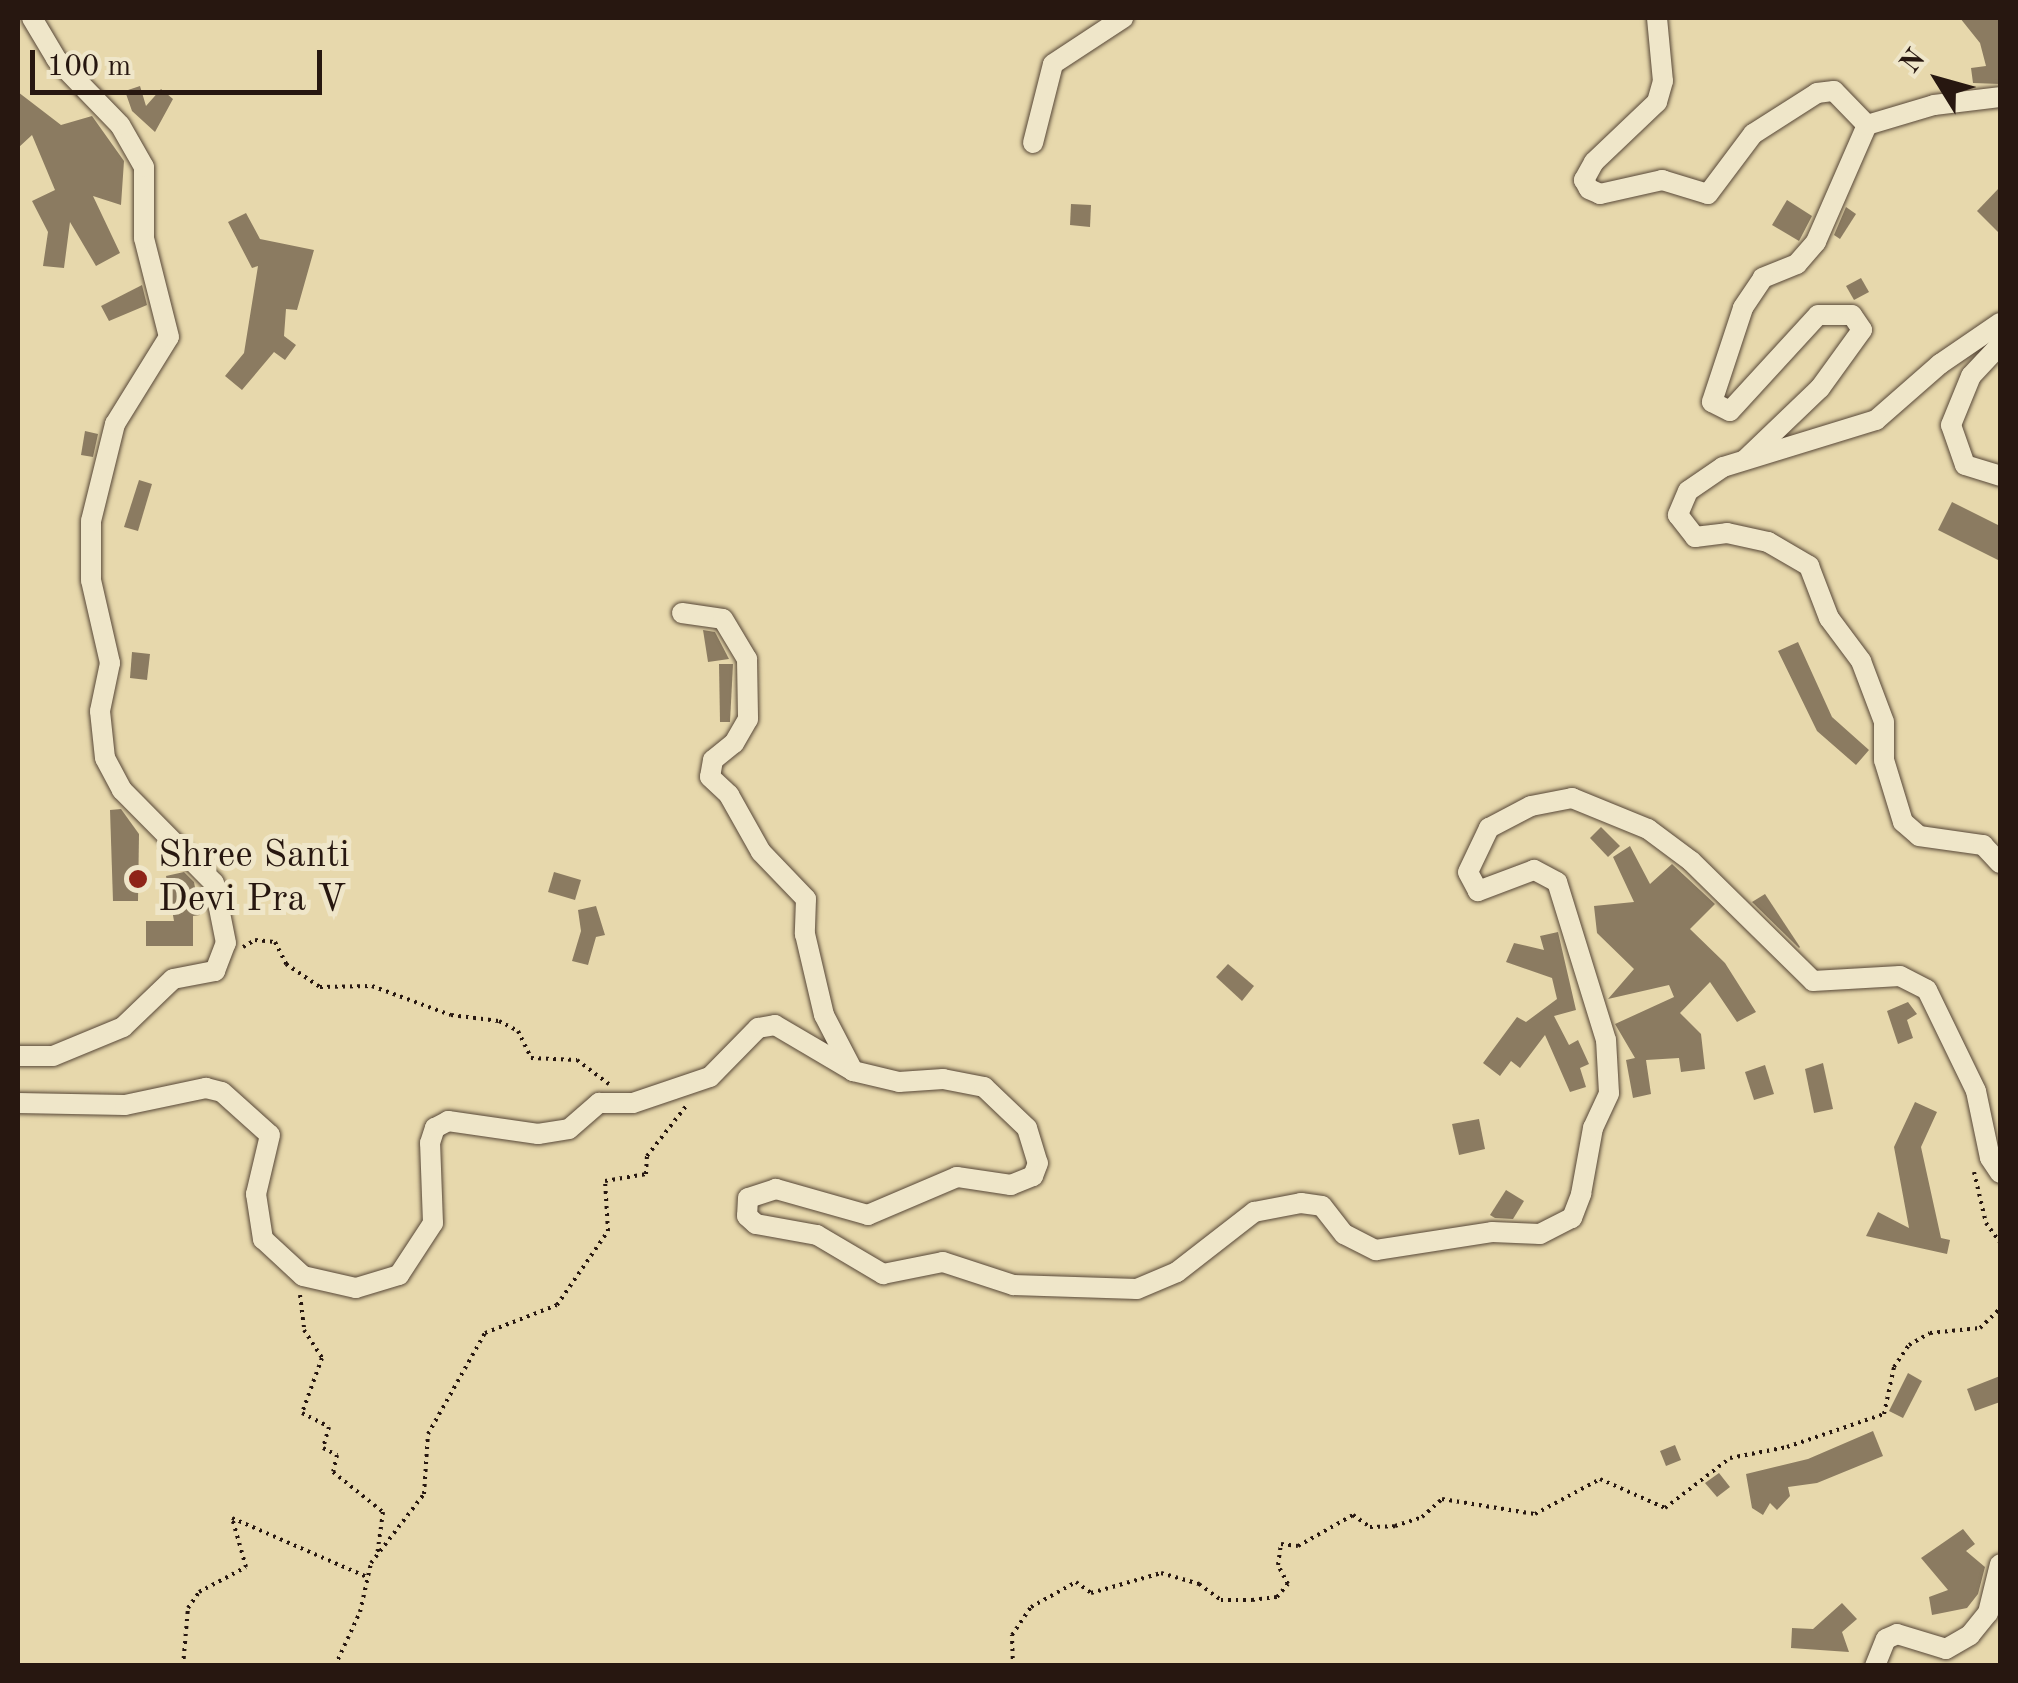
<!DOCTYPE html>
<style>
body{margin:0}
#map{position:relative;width:2018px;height:1683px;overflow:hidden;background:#e7d8ac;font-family:"Old Standard TT",serif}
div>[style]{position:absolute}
.building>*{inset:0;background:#8b7b61}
.path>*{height:4px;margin-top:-2px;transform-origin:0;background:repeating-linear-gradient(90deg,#271710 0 2.5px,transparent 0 7.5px)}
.roads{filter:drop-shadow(0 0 2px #574737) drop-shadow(0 0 2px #574737)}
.minor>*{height:20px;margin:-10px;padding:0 10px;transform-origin:10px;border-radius:10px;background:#efe6c9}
.dots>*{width:28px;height:28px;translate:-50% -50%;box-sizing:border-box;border:5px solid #efe6c9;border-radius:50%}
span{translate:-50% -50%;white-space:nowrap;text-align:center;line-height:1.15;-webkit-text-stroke:10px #efe6c9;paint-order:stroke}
.poi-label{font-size:38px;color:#271710}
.left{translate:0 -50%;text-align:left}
.frame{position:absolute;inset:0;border:20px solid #271710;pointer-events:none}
.north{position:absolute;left:1888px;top:30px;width:100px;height:100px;-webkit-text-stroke:8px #efe6c9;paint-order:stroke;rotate:307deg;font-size:28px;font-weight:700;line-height:40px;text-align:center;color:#271710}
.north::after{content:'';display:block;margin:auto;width:35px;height:45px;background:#271710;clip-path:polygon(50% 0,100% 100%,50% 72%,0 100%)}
.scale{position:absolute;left:30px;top:50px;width:292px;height:45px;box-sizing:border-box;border:5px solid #271710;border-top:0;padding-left:12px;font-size:30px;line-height:35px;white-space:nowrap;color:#271710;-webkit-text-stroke:8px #efe6c9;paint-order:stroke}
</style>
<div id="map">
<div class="building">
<i style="clip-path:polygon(1960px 18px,2000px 18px,2000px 84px,1973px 83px,1971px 68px,1986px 66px,1980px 43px)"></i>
<i style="clip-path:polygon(140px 86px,146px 106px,161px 89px,173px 99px,155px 132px,132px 111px,125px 91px)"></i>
<i style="clip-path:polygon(18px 92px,61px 125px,92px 116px,124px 161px,121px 205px,93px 196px,120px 253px,96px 266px,70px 222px,64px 268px,43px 266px,48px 232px,32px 201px,55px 190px,32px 135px,18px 148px)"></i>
<i style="clip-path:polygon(2000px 187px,2000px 234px,1977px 211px)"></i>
<i style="clip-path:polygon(1787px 200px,1812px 216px,1799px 241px,1772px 225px)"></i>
<i style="clip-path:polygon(1071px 204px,1091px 205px,1090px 227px,1070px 225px)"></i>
<i style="clip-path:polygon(1846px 207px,1856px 214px,1840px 239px,1834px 235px)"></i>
<i style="clip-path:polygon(246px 213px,260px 239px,314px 250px,297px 310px,286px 309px,284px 336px,296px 345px,285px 360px,274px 352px,242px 390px,225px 376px,244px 353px,258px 266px,252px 268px,228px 222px)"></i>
<i style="clip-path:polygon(1861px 278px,1869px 292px,1854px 300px,1846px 286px)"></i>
<i style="clip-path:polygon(142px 285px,147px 305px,109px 321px,101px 306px)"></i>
<i style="clip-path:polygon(85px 431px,98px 434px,93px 457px,81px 455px)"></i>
<i style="clip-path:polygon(139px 480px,152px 484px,138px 531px,124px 527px)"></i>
<i style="clip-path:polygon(1952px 502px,2000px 526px,2000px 561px,1938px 530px)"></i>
<i style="clip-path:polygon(703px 630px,715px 632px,729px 659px,708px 662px)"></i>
<i style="clip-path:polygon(1798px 642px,1832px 717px,1869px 750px,1856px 765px,1817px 731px,1778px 651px)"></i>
<i style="clip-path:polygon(132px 652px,150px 654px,147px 680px,130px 678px)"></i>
<i style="clip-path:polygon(719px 664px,733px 664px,730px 722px,720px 722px)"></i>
<i style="clip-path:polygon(121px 809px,139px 834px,138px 901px,113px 901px,110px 810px)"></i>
<i style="clip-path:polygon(1601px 827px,1620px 846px,1608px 857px,1590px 838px)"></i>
<i style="clip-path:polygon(1630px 846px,1650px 884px,1672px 864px,1715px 904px,1690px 929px,1725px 963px,1756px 1012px,1737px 1022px,1710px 982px,1680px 1013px,1701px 1034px,1705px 1069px,1681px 1072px,1679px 1058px,1646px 1060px,1651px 1094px,1633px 1098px,1626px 1060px,1635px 1058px,1615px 1024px,1674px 997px,1669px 985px,1608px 999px,1634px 969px,1597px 933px,1594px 906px,1634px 902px,1613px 857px)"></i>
<i style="clip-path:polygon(184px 872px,194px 882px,200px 915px,193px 916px,193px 946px,146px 946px,146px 921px,174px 921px,166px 876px)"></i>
<i style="clip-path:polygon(554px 872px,581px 880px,575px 900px,548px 892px)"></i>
<i style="clip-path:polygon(1765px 894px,1800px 947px,1799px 948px,1752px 902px)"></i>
<i style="clip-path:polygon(596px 906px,605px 935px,596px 937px,588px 965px,572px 961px,581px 931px,578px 910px)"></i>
<i style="clip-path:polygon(1558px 932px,1576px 1010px,1554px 1016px,1569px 1045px,1578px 1040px,1589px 1064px,1580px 1068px,1586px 1087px,1570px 1092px,1545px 1035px,1520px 1068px,1511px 1061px,1500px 1076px,1483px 1063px,1517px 1017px,1526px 1022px,1557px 999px,1552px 978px,1506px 962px,1514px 943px,1544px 950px,1540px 936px)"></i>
<i style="clip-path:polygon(1228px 964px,1254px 986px,1242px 1001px,1216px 977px)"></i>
<i style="clip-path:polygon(1908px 1002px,1917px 1014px,1907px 1020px,1913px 1038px,1898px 1044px,1887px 1011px)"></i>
<i style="clip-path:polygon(1823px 1063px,1833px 1109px,1814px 1113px,1805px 1069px)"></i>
<i style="clip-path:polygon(1765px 1065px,1774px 1094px,1754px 1100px,1745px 1072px)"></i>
<i style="clip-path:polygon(1915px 1102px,1937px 1112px,1921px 1147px,1941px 1238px,1950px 1240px,1947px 1254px,1866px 1236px,1878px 1212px,1909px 1228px,1894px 1147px)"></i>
<i style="clip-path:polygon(1479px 1119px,1485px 1149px,1459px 1155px,1452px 1124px)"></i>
<i style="clip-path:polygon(1506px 1190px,1524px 1201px,1513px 1219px,1495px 1218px,1490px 1215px)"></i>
<i style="clip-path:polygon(1908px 1373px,1922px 1381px,1903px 1418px,1889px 1411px)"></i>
<i style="clip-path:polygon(2000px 1376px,2000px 1402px,1975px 1411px,1967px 1389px)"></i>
<i style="clip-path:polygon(1873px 1431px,1883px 1456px,1817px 1483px,1788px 1487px,1790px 1496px,1777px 1510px,1770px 1503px,1763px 1515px,1752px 1508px,1746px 1474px,1808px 1459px)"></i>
<i style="clip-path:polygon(1675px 1445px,1681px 1460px,1666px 1466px,1660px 1451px)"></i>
<i style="clip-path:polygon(1719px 1473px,1730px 1487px,1717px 1497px,1705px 1483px)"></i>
<i style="clip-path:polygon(1963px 1529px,1975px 1544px,1966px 1551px,1985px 1567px,1978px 1594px,1967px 1608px,1932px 1615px,1929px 1597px,1948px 1590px,1921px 1558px)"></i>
<i style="clip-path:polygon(1842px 1603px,1857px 1619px,1842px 1632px,1849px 1652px,1791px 1648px,1792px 1628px,1813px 1629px)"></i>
</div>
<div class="path">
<i style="left:243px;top:947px;width:14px;rotate:-30deg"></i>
<i style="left:255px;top:940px;width:20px;rotate:6deg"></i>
<i style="left:275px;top:942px;width:25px;rotate:63deg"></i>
<i style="left:286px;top:964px;width:41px;rotate:34.1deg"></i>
<i style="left:320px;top:987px;width:52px;rotate:-1.1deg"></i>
<i style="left:372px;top:986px;width:84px;rotate:20.2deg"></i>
<i style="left:451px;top:1015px;width:48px;rotate:7.1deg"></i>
<i style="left:499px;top:1021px;width:21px;rotate:28deg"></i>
<i style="left:518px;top:1031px;width:30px;rotate:64deg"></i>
<i style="left:531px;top:1058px;width:46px;rotate:2.5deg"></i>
<i style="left:577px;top:1060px;width:40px;rotate:37deg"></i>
<i style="left:1974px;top:1172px;width:52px;rotate:76.8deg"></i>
<i style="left:1986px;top:1223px;width:24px;rotate:54deg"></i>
<i style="left:300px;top:1295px;width:35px;rotate:83deg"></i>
<i style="left:304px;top:1330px;width:33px;rotate:57deg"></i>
<i style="left:322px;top:1358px;width:59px;rotate:110deg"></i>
<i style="left:302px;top:1413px;width:30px;rotate:27deg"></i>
<i style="left:329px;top:1427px;width:22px;rotate:106deg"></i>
<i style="left:323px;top:1448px;width:16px;rotate:27deg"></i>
<i style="left:337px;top:1455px;width:17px;rotate:103deg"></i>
<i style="left:333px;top:1472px;width:64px;rotate:38.7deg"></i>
<i style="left:383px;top:1512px;width:44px;rotate:97.8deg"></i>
<i style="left:183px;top:1666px;width:58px;rotate:-85.1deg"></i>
<i style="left:188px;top:1608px;width:19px;rotate:-55deg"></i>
<i style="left:199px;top:1592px;width:53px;rotate:-28deg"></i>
<i style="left:246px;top:1567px;width:51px;rotate:-105.9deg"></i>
<i style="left:232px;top:1518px;width:147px;rotate:23.6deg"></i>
<i style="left:335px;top:1666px;width:60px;rotate:-65.2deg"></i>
<i style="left:360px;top:1612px;width:50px;rotate:-77.3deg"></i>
<i style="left:371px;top:1563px;width:87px;rotate:-52.5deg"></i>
<i style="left:424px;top:1494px;width:60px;rotate:-86.2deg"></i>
<i style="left:428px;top:1434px;width:116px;rotate:-60.6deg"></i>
<i style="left:485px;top:1333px;width:77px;rotate:-21.3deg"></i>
<i style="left:557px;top:1305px;width:90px;rotate:-55.4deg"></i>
<i style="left:608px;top:1231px;width:50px;rotate:-93.4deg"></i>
<i style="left:605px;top:1181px;width:42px;rotate:-9.7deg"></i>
<i style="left:646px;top:1174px;width:18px;rotate:-87deg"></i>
<i style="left:647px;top:1156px;width:65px;rotate:-51.9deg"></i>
<i style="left:1013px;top:1666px;width:31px;rotate:-92deg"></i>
<i style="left:1012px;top:1635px;width:34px;rotate:-56deg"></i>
<i style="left:1031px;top:1607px;width:51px;rotate:-29.1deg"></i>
<i style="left:1076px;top:1582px;width:19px;rotate:36deg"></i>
<i style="left:1091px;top:1593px;width:73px;rotate:-15.9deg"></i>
<i style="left:1161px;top:1573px;width:40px;rotate:16deg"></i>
<i style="left:1199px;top:1584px;width:27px;rotate:36deg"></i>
<i style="left:1221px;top:1600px;width:31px"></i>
<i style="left:1252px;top:1600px;width:25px;rotate:-7deg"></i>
<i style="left:1277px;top:1597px;width:17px;rotate:-50deg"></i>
<i style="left:1288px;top:1584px;width:21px;rotate:-118deg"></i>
<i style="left:1278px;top:1565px;width:21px;rotate:-82deg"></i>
<i style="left:1281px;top:1544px;width:17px;rotate:7deg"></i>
<i style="left:1298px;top:1546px;width:63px;rotate:-29.4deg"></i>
<i style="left:1353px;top:1515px;width:21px;rotate:35deg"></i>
<i style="left:1370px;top:1527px;width:25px;rotate:-2deg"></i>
<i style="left:1395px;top:1526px;width:28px;rotate:-18deg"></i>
<i style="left:1422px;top:1517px;width:27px;rotate:-42deg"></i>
<i style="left:1442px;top:1499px;width:94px;rotate:9.2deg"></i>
<i style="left:1535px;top:1514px;width:74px;rotate:-28.3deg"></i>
<i style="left:1600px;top:1479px;width:71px;rotate:24deg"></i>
<i style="left:1665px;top:1508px;width:82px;rotate:-37.6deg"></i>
<i style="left:1730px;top:1458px;width:58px;rotate:-10.9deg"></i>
<i style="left:1787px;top:1447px;width:102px;rotate:-18.8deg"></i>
<i style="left:1884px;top:1414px;width:48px;rotate:-78deg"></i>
<i style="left:1894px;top:1367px;width:27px;rotate:-56deg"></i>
<i style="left:1909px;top:1345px;width:24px;rotate:-30deg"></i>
<i style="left:1930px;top:1333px;width:50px;rotate:-5.7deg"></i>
<i style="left:1980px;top:1328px;width:28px;rotate:-44deg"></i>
</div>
<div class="roads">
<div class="minor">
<i style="left:1657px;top:18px;width:63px;rotate:84.6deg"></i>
<i style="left:1663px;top:81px;width:22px;rotate:106deg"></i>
<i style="left:1657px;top:102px;width:87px;rotate:136.4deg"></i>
<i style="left:1594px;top:162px;width:21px;rotate:119deg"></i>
<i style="left:1584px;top:180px;width:10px;rotate:61deg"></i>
<i style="left:1589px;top:189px;width:12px;rotate:24deg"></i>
<i style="left:1600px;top:194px;width:64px;rotate:-12.7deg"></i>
<i style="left:1662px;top:180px;width:48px;rotate:16.9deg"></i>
<i style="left:1708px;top:194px;width:75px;rotate:-53.1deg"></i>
<i style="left:1753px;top:134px;width:76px;rotate:-32.6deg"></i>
<i style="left:1817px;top:93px;width:17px;rotate:-7deg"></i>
<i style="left:1834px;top:91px;width:47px;rotate:45.9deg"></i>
<i style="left:1867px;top:125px;width:128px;rotate:113.6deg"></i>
<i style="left:1816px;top:242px;width:29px;rotate:131deg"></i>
<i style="left:1797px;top:264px;width:37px;rotate:158deg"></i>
<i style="left:1763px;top:278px;width:36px;rotate:124deg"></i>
<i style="left:1743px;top:308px;width:99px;rotate:108.3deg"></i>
<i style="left:1712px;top:402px;width:20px;rotate:27deg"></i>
<i style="left:1730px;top:411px;width:130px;rotate:-47.5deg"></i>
<i style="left:1818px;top:315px;width:34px"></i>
<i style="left:1852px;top:315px;width:18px;rotate:56deg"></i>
<i style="left:1862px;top:330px;width:72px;rotate:125.9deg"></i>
<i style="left:1820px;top:388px;width:103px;rotate:136.2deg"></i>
<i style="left:1867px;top:125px;width:70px;rotate:-16.6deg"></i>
<i style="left:1934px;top:105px;width:66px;rotate:-6.9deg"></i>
<i style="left:1033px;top:143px;width:81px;rotate:-75.8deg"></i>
<i style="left:1053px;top:64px;width:84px;rotate:-33.3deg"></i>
<i style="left:2000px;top:323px;width:73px;rotate:145.7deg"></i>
<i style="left:1940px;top:364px;width:85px;rotate:138.8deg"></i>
<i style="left:1876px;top:420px;width:160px;rotate:162.9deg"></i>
<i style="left:1723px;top:467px;width:42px;rotate:145.6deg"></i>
<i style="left:1688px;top:491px;width:26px;rotate:113deg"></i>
<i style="left:1678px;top:515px;width:28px;rotate:52deg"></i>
<i style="left:1695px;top:537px;width:32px;rotate:-7deg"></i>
<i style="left:1727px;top:533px;width:42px;rotate:12.4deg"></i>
<i style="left:1768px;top:542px;width:48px;rotate:30.3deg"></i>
<i style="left:1809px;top:566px;width:56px;rotate:69deg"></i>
<i style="left:1829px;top:618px;width:54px;rotate:53.3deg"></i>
<i style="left:1861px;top:661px;width:65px;rotate:69.3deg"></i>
<i style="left:1884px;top:722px;width:38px;rotate:90deg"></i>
<i style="left:1884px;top:760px;width:65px;rotate:73deg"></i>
<i style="left:1903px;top:822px;width:21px;rotate:41deg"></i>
<i style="left:1919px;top:836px;width:65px;rotate:8deg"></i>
<i style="left:1983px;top:845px;width:25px;rotate:47deg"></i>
<i style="left:2000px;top:345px;width:42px;rotate:133.1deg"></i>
<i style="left:1971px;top:376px;width:53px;rotate:112.2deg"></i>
<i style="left:1951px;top:425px;width:42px;rotate:70.7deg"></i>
<i style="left:1965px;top:465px;width:37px;rotate:17deg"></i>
<i style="left:682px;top:613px;width:41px;rotate:8.3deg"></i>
<i style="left:723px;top:619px;width:47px;rotate:59deg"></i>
<i style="left:747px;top:659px;width:60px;rotate:89deg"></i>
<i style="left:748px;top:719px;width:28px;rotate:120deg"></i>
<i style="left:734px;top:743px;width:27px;rotate:141deg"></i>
<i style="left:713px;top:760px;width:17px;rotate:100deg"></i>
<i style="left:710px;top:777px;width:26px;rotate:43deg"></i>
<i style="left:729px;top:795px;width:65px;rotate:60.7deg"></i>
<i style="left:761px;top:852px;width:65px;rotate:46.2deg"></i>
<i style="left:806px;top:899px;width:35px;rotate:92deg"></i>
<i style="left:805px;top:934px;width:83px;rotate:76.8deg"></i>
<i style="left:824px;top:1015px;width:63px;rotate:62.6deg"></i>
<i style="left:18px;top:1056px;width:35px"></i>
<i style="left:53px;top:1056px;width:76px;rotate:-22.5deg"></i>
<i style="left:123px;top:1027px;width:69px;rotate:-43.8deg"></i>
<i style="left:173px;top:979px;width:43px;rotate:-10.8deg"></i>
<i style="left:215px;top:971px;width:30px;rotate:-69deg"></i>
<i style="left:226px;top:943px;width:61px;rotate:-101.3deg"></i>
<i style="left:214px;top:883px;width:131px;rotate:-134.7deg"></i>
<i style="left:122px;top:790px;width:36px;rotate:-118deg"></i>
<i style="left:105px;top:758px;width:47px;rotate:-96.1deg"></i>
<i style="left:100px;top:711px;width:49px;rotate:-78.2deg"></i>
<i style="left:110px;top:663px;width:85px;rotate:-102.9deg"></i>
<i style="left:91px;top:580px;width:59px;rotate:-90deg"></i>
<i style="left:91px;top:521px;width:100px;rotate:-76.1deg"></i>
<i style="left:115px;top:424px;width:102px;rotate:-58.2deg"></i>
<i style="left:169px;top:337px;width:102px;rotate:-104.2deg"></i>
<i style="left:144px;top:238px;width:71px;rotate:-90deg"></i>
<i style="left:144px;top:167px;width:48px;rotate:-119.7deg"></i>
<i style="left:120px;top:125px;width:91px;rotate:-134.1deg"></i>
<i style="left:57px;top:60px;width:49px;rotate:-120.8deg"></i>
<i style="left:18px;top:1103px;width:107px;rotate:1.1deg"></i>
<i style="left:125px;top:1105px;width:83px;rotate:-11.9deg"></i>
<i style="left:206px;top:1088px;width:16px;rotate:14deg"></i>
<i style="left:222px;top:1092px;width:64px;rotate:41.9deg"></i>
<i style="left:270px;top:1135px;width:61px;rotate:103.3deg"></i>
<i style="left:256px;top:1194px;width:46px;rotate:81.2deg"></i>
<i style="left:263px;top:1239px;width:54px;rotate:42.8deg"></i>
<i style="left:303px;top:1276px;width:54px;rotate:12.8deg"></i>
<i style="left:356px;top:1288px;width:45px;rotate:-16.8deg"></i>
<i style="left:399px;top:1275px;width:62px;rotate:-56.8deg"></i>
<i style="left:433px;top:1223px;width:80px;rotate:-92.1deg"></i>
<i style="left:430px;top:1143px;width:16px;rotate:-72deg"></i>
<i style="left:435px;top:1128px;width:15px;rotate:-28deg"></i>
<i style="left:448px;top:1121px;width:91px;rotate:8.2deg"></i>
<i style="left:538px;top:1134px;width:31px;rotate:-9deg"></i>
<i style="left:569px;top:1129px;width:40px;rotate:-41deg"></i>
<i style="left:599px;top:1103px;width:34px"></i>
<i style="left:633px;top:1103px;width:81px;rotate:-18.7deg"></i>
<i style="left:710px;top:1077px;width:69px;rotate:-45.6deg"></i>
<i style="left:758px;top:1028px;width:17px;rotate:-10deg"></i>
<i style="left:775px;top:1025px;width:91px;rotate:30.5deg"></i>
<i style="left:853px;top:1071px;width:47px;rotate:13.4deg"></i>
<i style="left:899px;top:1082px;width:44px;rotate:-3.9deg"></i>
<i style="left:943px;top:1079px;width:42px;rotate:11deg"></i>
<i style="left:984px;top:1087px;width:59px;rotate:43.6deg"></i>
<i style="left:1027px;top:1128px;width:37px;rotate:73deg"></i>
<i style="left:1038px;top:1163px;width:14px;rotate:111deg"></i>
<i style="left:1033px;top:1176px;width:24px;rotate:158deg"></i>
<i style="left:1011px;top:1185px;width:55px;rotate:-171.6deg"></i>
<i style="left:957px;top:1177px;width:97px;rotate:156.9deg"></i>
<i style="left:868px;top:1215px;width:96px;rotate:-164.2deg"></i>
<i style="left:776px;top:1189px;width:29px;rotate:162deg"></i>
<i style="left:748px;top:1198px;width:18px;rotate:93deg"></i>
<i style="left:747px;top:1216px;width:12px;rotate:42deg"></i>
<i style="left:756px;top:1224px;width:62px;rotate:10.2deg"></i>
<i style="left:817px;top:1235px;width:77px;rotate:30.6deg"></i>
<i style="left:883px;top:1274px;width:61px;rotate:-11.3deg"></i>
<i style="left:943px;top:1262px;width:74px;rotate:18.2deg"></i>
<i style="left:1013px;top:1285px;width:124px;rotate:1.8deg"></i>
<i style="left:1137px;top:1289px;width:43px;rotate:-23deg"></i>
<i style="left:1177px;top:1272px;width:98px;rotate:-37.9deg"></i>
<i style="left:1254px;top:1212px;width:48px;rotate:-10.8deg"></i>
<i style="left:1301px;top:1203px;width:21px;rotate:8deg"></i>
<i style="left:1322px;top:1206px;width:36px;rotate:52deg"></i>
<i style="left:1344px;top:1234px;width:36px;rotate:27deg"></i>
<i style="left:1376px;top:1250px;width:117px;rotate:-8.8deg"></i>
<i style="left:1492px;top:1232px;width:48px;rotate:2.4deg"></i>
<i style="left:1540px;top:1234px;width:36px;rotate:-27deg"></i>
<i style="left:1572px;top:1218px;width:26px;rotate:-69deg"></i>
<i style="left:1581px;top:1194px;width:67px;rotate:-79.7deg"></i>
<i style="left:1593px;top:1128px;width:38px;rotate:-65deg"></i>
<i style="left:1609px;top:1093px;width:53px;rotate:-93.2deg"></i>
<i style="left:1606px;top:1040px;width:165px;rotate:-107.2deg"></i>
<i style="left:1557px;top:882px;width:26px;rotate:-152deg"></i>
<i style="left:1534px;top:870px;width:60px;rotate:159.4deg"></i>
<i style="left:1478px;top:891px;width:21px;rotate:-118deg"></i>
<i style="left:1468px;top:872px;width:49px;rotate:-64.5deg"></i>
<i style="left:1489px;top:828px;width:47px;rotate:-27.6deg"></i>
<i style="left:1531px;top:806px;width:42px;rotate:-11deg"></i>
<i style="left:1572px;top:798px;width:82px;rotate:22.2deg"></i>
<i style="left:1648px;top:829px;width:54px;rotate:36.7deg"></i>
<i style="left:1691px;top:861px;width:171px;rotate:44.5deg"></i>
<i style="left:1813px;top:981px;width:87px;rotate:-3.3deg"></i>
<i style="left:1900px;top:976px;width:30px;rotate:27deg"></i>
<i style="left:1927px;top:990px;width:112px;rotate:64.1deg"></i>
<i style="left:1976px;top:1091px;width:68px;rotate:78.2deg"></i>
<i style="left:1990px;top:1158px;width:18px;rotate:56deg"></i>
<i style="left:1875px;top:1666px;width:29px;rotate:-68deg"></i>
<i style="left:1886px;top:1639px;width:12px;rotate:-24deg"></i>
<i style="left:1897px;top:1634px;width:51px;rotate:17deg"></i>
<i style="left:1946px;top:1649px;width:28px;rotate:-30deg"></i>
<i style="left:1970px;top:1635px;width:28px;rotate:-51deg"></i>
<i style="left:1988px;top:1613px;width:50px;rotate:-76.2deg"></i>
</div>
</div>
<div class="dots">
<i style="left:138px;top:879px;background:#8f2418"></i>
</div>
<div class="poi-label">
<span class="left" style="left:158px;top:879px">Shree Santi<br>Devi Pra V</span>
</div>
<div class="frame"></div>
<div class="north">N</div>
<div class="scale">100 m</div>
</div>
